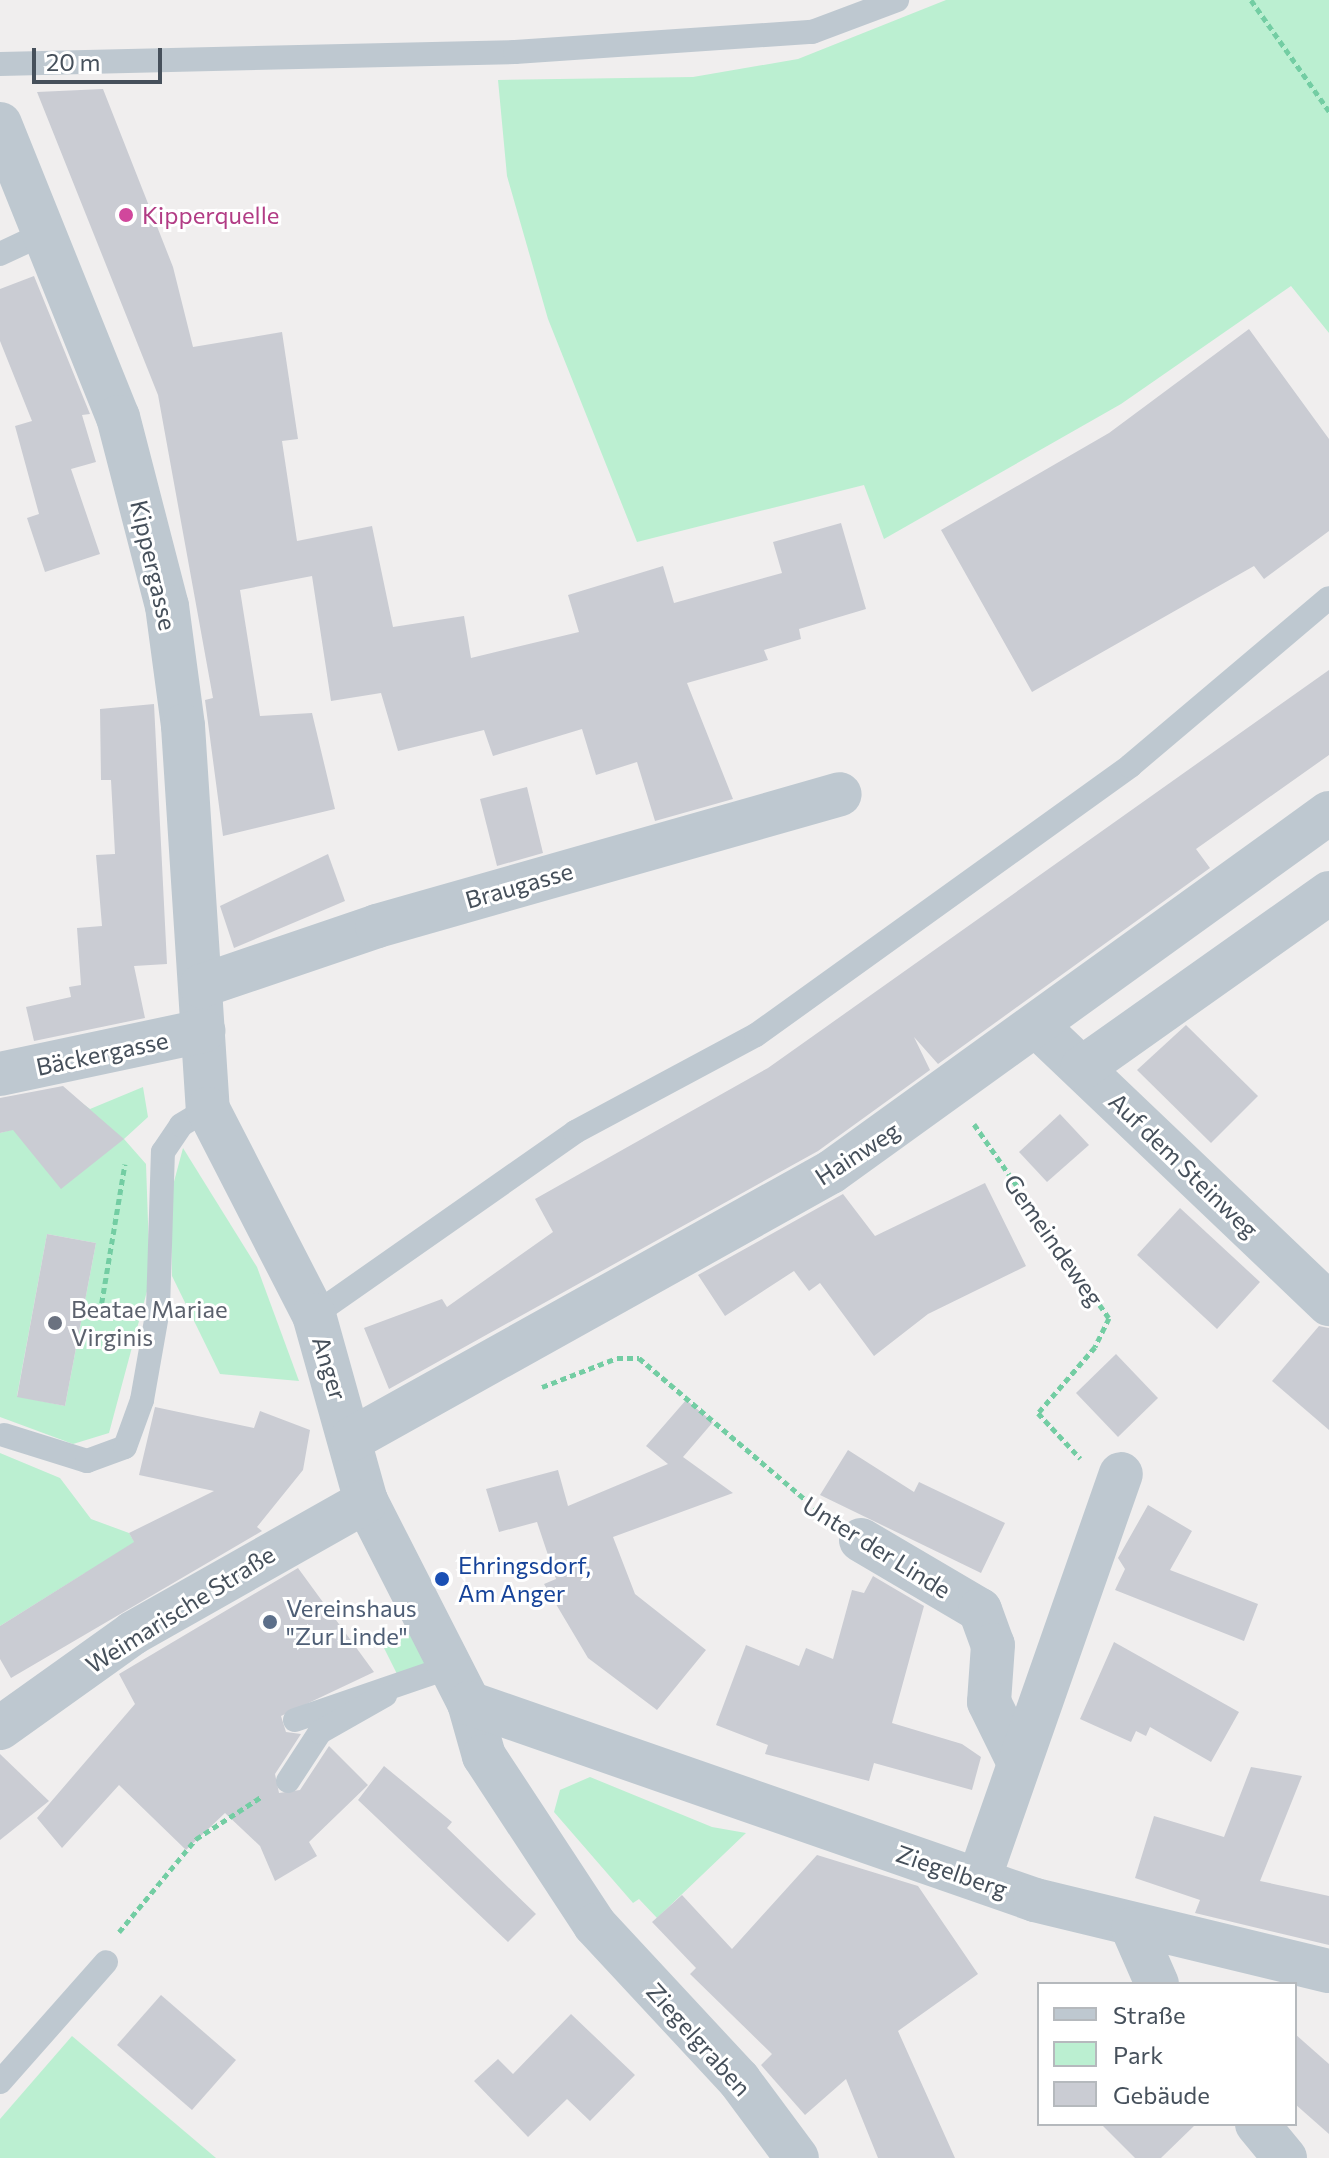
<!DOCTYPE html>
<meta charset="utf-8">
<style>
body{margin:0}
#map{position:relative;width:1329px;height:2158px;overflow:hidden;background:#f0eeee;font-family:Commissioner,sans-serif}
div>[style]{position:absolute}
.green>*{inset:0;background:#bbefd1}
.building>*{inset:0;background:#caccd3}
.path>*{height:5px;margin-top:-2.5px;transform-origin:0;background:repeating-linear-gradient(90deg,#73cda3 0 6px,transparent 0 10px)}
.service>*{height:24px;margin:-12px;padding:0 12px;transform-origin:12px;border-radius:12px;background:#bec8d0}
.minor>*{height:44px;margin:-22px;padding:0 22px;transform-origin:22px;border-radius:22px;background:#bec8d0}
.dots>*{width:22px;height:22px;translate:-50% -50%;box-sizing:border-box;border:4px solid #fff;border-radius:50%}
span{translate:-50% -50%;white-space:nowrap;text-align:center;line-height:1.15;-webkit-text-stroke:6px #fff;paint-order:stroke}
.hotel-label{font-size:24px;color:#b23c85}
.left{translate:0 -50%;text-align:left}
.street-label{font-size:24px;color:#46505b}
.worship-label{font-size:24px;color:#5b616d}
.transit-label{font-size:24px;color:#164399}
.service-label{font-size:24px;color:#4e5e75}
.legend{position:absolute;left:1037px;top:1982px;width:260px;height:144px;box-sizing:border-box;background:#fff;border:2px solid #b5b9bd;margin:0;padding:10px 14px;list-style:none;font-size:24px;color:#46505b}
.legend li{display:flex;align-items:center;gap:16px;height:40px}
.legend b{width:40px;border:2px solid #b5b9bd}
.scale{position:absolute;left:32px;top:48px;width:130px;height:36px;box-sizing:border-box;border:4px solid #46505b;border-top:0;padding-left:10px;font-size:24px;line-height:28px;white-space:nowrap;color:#46505b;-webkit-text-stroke:6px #fff;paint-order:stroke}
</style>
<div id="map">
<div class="green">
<i style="clip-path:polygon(946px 0,1329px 0,1329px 333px,1291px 286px,1121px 404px,884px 539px,864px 485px,637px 542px,548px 319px,507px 176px,498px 80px,693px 77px,798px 59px)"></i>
<i style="clip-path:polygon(evenodd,143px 1087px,148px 1117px,124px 1139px,146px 1164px,150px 1280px,109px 1433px,73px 1444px,0 1417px,0 1133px,61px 1116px,79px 1101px,90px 1109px,143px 1087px,47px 1234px,96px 1243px,65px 1406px,17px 1396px,47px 1234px)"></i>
<i style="clip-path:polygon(183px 1148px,257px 1267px,299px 1381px,220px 1374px,172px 1276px,171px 1193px)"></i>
<i style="clip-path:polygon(0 1453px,60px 1478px,91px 1519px,129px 1533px,159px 1584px,85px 1573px,0 1626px)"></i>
<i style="clip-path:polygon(414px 1632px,428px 1662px,398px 1676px,384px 1648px)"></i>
<i style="clip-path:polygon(590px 1777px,712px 1827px,746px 1833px,657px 1918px,639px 1899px,633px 1903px,554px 1812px,560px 1790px)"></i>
<i style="clip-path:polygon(72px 2036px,216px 2158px,0 2158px,0 2119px)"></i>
</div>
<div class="building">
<i style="clip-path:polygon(103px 89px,173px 267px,193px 347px,282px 332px,298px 439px,282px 441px,297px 541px,372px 526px,393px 627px,464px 616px,471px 658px,579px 632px,568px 595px,663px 566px,674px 603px,782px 573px,773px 542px,841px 523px,866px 609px,799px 629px,801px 639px,764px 650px,768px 660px,687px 683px,733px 799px,655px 821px,637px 762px,596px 775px,582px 729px,493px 756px,484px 730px,398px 751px,381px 693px,331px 701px,312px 576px,240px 590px,260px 716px,312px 713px,335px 809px,223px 836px,205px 700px,213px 698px,158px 395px,37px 92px)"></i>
<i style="clip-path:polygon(34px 276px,90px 414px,82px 415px,96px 462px,71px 469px,100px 554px,45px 572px,27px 518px,39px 514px,15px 426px,32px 421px,0 341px,0 289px)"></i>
<i style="clip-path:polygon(1249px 329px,1329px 439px,1329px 531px,1264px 579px,1254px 566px,1032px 692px,941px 530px,1109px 433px)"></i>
<i style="clip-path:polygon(1329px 670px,1329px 755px,1196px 849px,1210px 868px,938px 1064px,914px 1037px,930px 1070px,818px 1151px,389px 1389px,364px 1328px,442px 1299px,447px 1307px,553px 1232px,535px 1199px,768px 1068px)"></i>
<i style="clip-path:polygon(154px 704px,167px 964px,134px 966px,145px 1018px,34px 1041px,26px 1007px,71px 997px,69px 987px,81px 985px,77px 928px,102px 926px,96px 855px,115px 854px,111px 780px,101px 780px,100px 709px)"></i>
<i style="clip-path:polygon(527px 787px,543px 853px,497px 866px,480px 799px)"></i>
<i style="clip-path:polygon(328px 854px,345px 901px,234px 948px,220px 906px)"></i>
<i style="clip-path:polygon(1186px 1025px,1258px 1096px,1211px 1143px,1137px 1070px)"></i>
<i style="clip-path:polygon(63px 1086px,124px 1139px,61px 1189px,13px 1130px,0 1133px,0 1098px)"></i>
<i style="clip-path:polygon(1060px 1114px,1089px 1145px,1047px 1182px,1019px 1152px)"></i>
<i style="clip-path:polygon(985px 1183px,1026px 1266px,928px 1314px,874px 1356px,820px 1283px,809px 1291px,794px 1271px,725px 1316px,698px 1275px,843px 1194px,875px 1236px)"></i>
<i style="clip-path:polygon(1180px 1208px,1260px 1282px,1217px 1329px,1137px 1255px)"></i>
<i style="clip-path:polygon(47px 1234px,96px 1243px,65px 1406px,17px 1397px)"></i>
<i style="clip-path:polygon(1319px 1326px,1329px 1328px,1329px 1430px,1272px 1381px)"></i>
<i style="clip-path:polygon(1116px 1354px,1158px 1398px,1118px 1437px,1076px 1393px)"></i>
<i style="clip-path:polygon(686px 1400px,713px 1422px,683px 1457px,733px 1493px,613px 1537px,635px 1594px,706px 1650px,657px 1710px,588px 1658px,544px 1584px,556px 1579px,537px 1522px,499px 1532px,486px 1489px,558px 1470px,568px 1506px,668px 1464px,646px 1446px)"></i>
<i style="clip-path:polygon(155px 1407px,254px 1428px,260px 1411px,310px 1430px,303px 1470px,257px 1527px,262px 1531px,11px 1678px,0 1659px,0 1626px,134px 1542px,129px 1533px,214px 1491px,139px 1475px)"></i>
<i style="clip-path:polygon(848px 1450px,914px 1492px,919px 1482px,1005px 1523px,981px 1573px,820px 1495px)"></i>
<i style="clip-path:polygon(1148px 1505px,1192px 1531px,1170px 1570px,1258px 1604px,1244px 1641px,1115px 1590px,1125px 1569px,1118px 1558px)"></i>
<i style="clip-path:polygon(298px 1568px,374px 1672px,281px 1716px,286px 1732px,301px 1734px,275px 1774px,279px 1793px,300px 1790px,329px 1746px,368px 1785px,309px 1842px,317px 1856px,275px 1881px,260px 1846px,225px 1813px,186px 1850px,119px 1785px,62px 1848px,37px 1818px,135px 1704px,119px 1674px)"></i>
<i style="clip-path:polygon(873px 1576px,924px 1606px,892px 1723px,962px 1744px,981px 1757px,972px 1790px,874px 1763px,869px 1781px,765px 1754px,768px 1745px,716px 1725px,746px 1645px,799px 1666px,806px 1648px,833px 1659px,852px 1590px,864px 1593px)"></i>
<i style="clip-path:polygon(1114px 1642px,1239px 1712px,1211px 1762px,1150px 1727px,1146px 1736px,1136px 1731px,1131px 1742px,1080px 1719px)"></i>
<i style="clip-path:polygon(0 1754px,49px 1801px,0 1840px)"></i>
<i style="clip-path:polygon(384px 1766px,452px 1822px,447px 1828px,536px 1914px,508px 1942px,358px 1800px)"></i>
<i style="clip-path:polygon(1251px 1767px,1302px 1776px,1260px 1881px,1329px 1896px,1329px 1945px,1195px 1913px,1200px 1900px,1135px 1878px,1154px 1816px,1224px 1837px)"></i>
<i style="clip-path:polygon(817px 1855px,918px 1886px,978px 1974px,898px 2031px,955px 2158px,878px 2158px,846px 2079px,805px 2115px,761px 2065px,772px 2054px,690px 1974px,696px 1968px,652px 1922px,682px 1895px,732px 1949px)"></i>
<i style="clip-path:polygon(161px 1995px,236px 2060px,192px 2110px,117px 2045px)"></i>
<i style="clip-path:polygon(571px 2014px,635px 2075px,590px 2121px,567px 2099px,528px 2137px,474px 2081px,498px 2059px,513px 2074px)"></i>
<i style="clip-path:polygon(1295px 2034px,1329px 2064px,1329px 2134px,1295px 2104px)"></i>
<i style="clip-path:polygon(1101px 2124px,1196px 2124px,1161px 2158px,1135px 2158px)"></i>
</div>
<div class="path">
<i style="left:1251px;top:0;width:136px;rotate:54.9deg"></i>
<i style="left:974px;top:1124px;width:236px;rotate:55.2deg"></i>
<i style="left:1109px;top:1318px;width:32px;rotate:116deg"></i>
<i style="left:1095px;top:1347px;width:87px;rotate:130.8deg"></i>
<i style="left:1038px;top:1413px;width:62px;rotate:47deg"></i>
<i style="left:100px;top:1313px;width:151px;rotate:-80.5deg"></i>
<i style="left:542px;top:1387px;width:80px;rotate:-21.1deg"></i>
<i style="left:617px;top:1358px;width:22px"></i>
<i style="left:639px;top:1358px;width:247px;rotate:40.4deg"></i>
<i style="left:119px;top:1932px;width:121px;rotate:-50.4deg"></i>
<i style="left:196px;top:1839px;width:77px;rotate:-32.9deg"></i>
</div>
<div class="service">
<i style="left:0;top:64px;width:515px;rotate:-1.33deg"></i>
<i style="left:515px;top:52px;width:298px;rotate:-3.9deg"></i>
<i style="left:812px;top:32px;width:91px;rotate:-20.6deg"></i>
<i style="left:0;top:254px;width:52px;rotate:-25.1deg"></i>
<i style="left:314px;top:1315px;width:319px;rotate:-35deg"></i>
<i style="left:575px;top:1132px;width:205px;rotate:-28.2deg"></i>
<i style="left:756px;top:1035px;width:461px;rotate:-35.7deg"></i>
<i style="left:1130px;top:766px;width:260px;rotate:-40.2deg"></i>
<i style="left:4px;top:1435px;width:87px;rotate:17.4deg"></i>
<i style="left:87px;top:1461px;width:40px;rotate:-20.2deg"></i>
<i style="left:125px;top:1447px;width:50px;rotate:-70.1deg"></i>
<i style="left:142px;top:1400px;width:92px;rotate:-80deg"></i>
<i style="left:158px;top:1309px;width:157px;rotate:-88.2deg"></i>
<i style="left:163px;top:1152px;width:32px;rotate:-56deg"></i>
<i style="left:181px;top:1125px;width:31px;rotate:-31deg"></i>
<i style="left:295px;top:1720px;width:164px;rotate:-18.9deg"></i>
<i style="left:288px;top:1781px;width:59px;rotate:-56.9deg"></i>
<i style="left:320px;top:1732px;width:75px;rotate:-29.6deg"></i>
<i style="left:0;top:2082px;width:160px;rotate:-48.5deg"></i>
</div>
<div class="minor">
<i style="left:0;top:124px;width:316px;rotate:68.1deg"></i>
<i style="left:118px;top:417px;width:195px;rotate:75.5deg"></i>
<i style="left:167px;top:606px;width:121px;rotate:82.4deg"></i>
<i style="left:183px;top:726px;width:384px;rotate:86.3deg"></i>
<i style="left:208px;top:1109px;width:232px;rotate:62.8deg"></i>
<i style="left:314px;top:1315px;width:193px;rotate:74.4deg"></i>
<i style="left:366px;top:1501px;width:227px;rotate:63deg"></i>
<i style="left:469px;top:1703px;width:55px;rotate:74.2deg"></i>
<i style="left:484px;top:1756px;width:202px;rotate:56.7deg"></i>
<i style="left:595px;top:1925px;width:212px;rotate:47.1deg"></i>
<i style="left:739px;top:2080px;width:97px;rotate:53.4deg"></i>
<i style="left:201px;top:986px;width:186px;rotate:-18.8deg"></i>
<i style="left:377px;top:926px;width:481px;rotate:-15.9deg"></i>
<i style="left:1038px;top:1027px;width:402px;rotate:43.6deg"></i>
<i style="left:1082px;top:1068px;width:303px;rotate:-35.3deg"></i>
<i style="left:0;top:1074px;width:208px;rotate:-12deg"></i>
<i style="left:352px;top:1439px;width:548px;rotate:-29.14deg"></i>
<i style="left:831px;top:1172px;width:614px;rotate:-35.79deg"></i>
<i style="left:861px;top:1540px;width:138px;rotate:30.5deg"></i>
<i style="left:980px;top:1610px;width:37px;rotate:70deg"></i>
<i style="left:993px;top:1645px;width:57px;rotate:94deg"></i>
<i style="left:989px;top:1702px;width:64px;rotate:63.8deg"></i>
<i style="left:469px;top:1703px;width:599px;rotate:19.19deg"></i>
<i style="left:1035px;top:1900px;width:302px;rotate:13.6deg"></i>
<i style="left:0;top:1728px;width:163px;rotate:-35.5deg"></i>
<i style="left:133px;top:1633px;width:268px;rotate:-29.5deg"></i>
<i style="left:979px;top:1879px;width:429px;rotate:-70.7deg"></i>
<i style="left:1133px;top:1929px;width:60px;rotate:66.4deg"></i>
<i style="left:1257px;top:2124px;width:44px;rotate:50.5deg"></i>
</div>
<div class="dots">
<i style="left:126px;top:215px;background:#d1479c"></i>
<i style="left:55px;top:1323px;background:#6b7280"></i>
<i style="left:442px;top:1579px;background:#1a4fb4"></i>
<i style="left:270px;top:1622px;background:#5c6f8a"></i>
</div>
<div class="hotel-label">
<span class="left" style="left:142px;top:215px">Kipperquelle</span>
</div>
<div class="street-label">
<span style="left:154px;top:565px;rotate:77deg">Kippergasse</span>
<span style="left:519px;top:885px;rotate:-16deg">Braugasse</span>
<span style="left:102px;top:1053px;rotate:-12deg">Bäckergasse</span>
<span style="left:857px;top:1153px;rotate:-33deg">Hainweg</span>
<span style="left:1184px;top:1165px;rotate:44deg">Auf dem Steinweg</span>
<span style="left:1054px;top:1240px;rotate:55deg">Gemeindeweg</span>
<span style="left:330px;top:1368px;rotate:73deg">Anger</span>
<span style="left:877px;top:1547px;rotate:32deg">Unter der Linde</span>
<span style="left:180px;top:1609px;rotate:-32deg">Weimarische Straße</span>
<span style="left:952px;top:1871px;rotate:19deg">Ziegelberg</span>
<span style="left:699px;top:2039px;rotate:48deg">Ziegelgraben</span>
</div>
<div class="worship-label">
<span class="left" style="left:71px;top:1323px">Beatae Mariae<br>Virginis</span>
</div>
<div class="transit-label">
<span class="left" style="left:458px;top:1579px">Ehringsdorf,<br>Am Anger</span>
</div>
<div class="service-label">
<span class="left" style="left:286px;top:1622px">Vereinshaus<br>"Zur Linde"</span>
</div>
<ul class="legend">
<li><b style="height:10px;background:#bec8d0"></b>Straße</li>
<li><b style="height:22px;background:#bbefd1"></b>Park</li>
<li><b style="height:22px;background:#caccd3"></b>Gebäude</li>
</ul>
<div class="scale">20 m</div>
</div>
